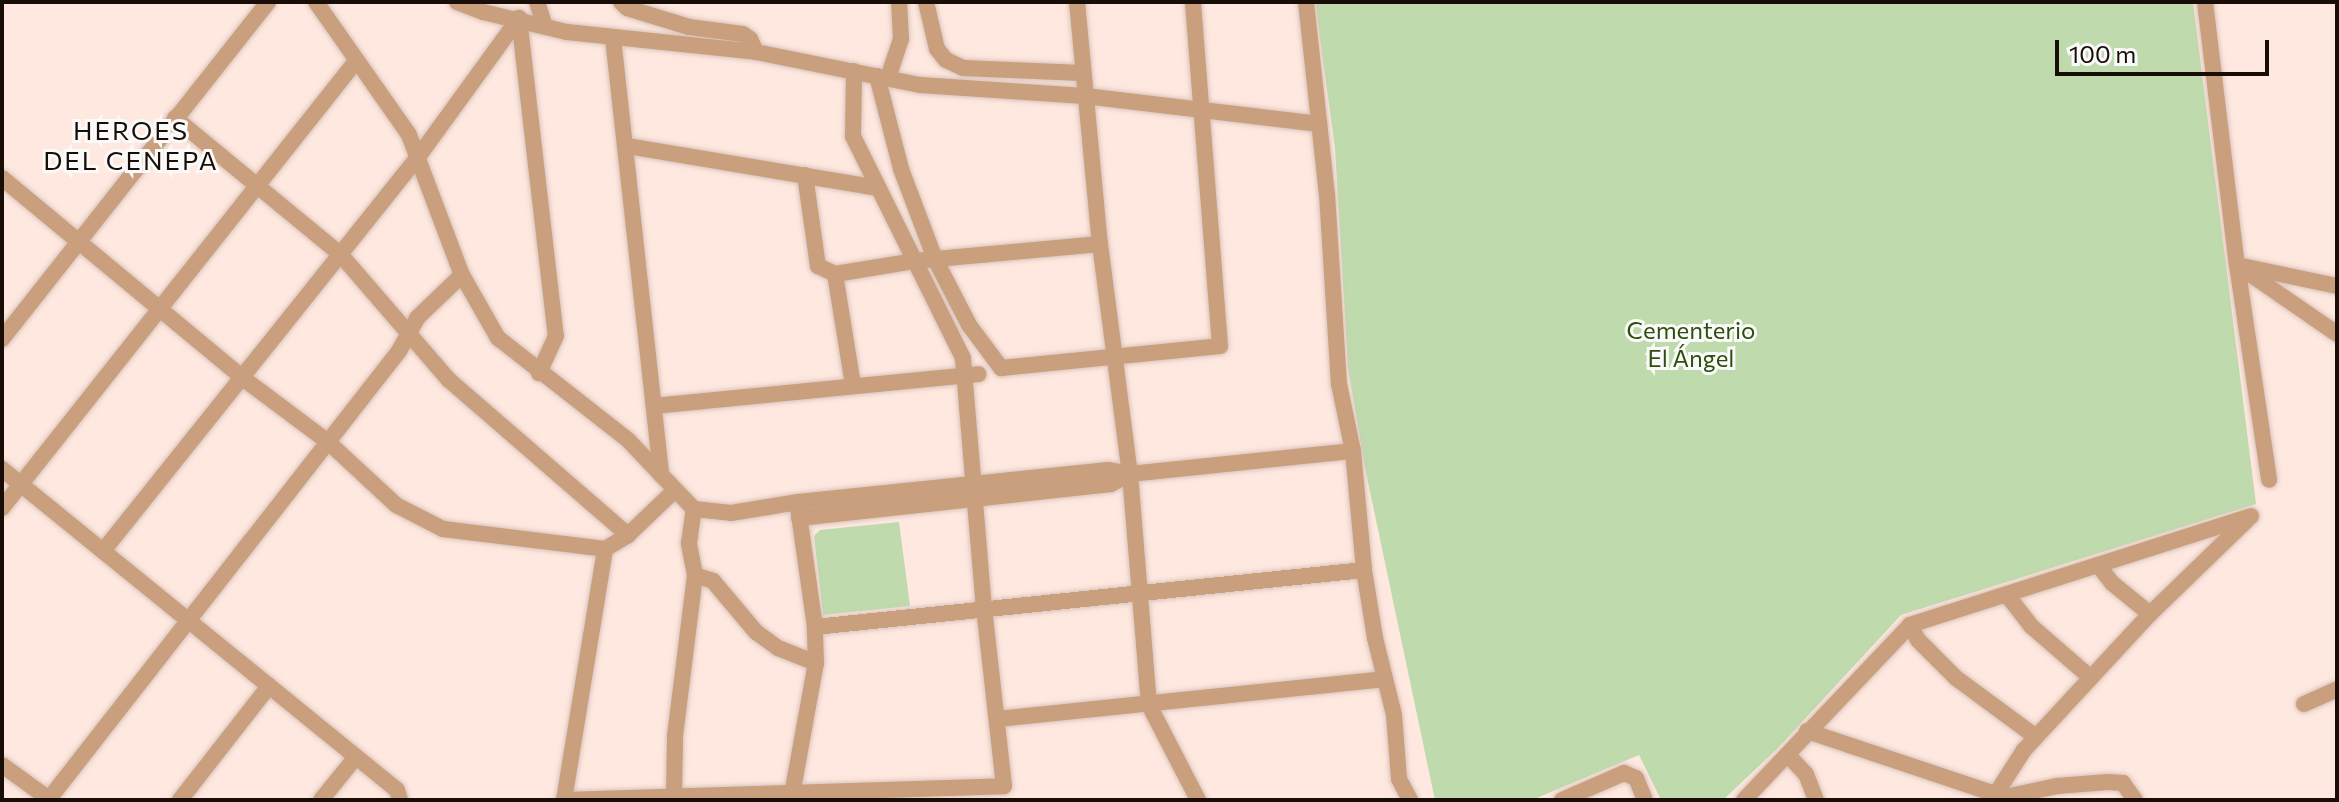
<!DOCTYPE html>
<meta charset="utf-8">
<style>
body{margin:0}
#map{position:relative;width:2339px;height:802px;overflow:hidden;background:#fee8df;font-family:Commissioner,sans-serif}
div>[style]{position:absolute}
.green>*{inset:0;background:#bfdaad}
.roads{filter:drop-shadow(0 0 2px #d9c5bd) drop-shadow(0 0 2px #d9c5bd)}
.minor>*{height:16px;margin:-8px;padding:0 8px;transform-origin:8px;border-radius:8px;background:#ca9f7d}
span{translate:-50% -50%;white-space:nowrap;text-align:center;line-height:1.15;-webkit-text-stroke:6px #fafafa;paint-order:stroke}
.park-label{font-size:24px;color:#2e4f0c}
.neighbourhood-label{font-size:26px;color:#190d08;letter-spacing:2px}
.frame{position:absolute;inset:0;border:4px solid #190d08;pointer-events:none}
.scale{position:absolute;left:2055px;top:40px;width:214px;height:36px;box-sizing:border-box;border:4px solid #190d08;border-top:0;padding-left:10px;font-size:24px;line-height:28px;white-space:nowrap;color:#190d08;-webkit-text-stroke:6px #fafafa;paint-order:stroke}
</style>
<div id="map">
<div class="green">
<i style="clip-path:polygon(1315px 2px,2193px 2px,2256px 504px,1901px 615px,1778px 748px,1723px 800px,1661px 800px,1639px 755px,1532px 800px,1435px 800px,1364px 463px,1348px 368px,1335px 148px)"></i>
<i style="clip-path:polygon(899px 522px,910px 606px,823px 615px,814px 536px,820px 530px)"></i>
</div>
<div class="roads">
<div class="minor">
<i style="left:316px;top:2px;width:162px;rotate:55deg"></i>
<i style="left:409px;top:135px;width:150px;rotate:69.3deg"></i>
<i style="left:462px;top:275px;width:73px;rotate:60.3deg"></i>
<i style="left:498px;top:338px;width:165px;rotate:38.1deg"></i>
<i style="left:628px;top:440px;width:95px;rotate:46.3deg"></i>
<i style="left:694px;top:509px;width:37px;rotate:6deg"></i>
<i style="left:731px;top:513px;width:68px;rotate:-9.3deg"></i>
<i style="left:798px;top:502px;width:312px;rotate:-5.9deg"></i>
<i style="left:1108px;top:470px;width:22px;rotate:10deg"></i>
<i style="left:1130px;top:474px;width:224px;rotate:-5.9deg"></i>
<i style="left:457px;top:2px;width:28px;rotate:21deg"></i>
<i style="left:483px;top:12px;width:86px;rotate:13.4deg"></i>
<i style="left:567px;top:32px;width:190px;rotate:6deg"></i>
<i style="left:756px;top:52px;width:167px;rotate:11.4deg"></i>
<i style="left:920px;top:85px;width:165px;rotate:3.8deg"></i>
<i style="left:1085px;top:96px;width:236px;rotate:6.8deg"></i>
<i style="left:537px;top:2px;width:25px;rotate:72deg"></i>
<i style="left:621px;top:2px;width:8px;rotate:45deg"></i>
<i style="left:627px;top:8px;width:65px;rotate:17deg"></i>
<i style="left:689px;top:27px;width:54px;rotate:7.4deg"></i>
<i style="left:743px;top:34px;width:9px;rotate:36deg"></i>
<i style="left:750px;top:39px;width:14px;rotate:65deg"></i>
<i style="left:926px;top:2px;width:48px;rotate:76.8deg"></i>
<i style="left:937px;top:49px;width:14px;rotate:51deg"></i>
<i style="left:946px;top:60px;width:19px;rotate:25deg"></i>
<i style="left:963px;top:68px;width:119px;rotate:2.4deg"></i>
<i style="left:1077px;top:2px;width:243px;rotate:84.6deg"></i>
<i style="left:1100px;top:244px;width:232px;rotate:82.6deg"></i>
<i style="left:1130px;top:474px;width:232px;rotate:85.3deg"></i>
<i style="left:1149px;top:705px;width:107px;rotate:62.7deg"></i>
<i style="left:1306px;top:2px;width:193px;rotate:83.8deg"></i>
<i style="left:1327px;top:194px;width:190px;rotate:86.4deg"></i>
<i style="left:1339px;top:384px;width:68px;rotate:78.2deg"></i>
<i style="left:1353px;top:451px;width:120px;rotate:84.7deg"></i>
<i style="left:1364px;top:570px;width:69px;rotate:80.8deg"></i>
<i style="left:1375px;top:638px;width:79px;rotate:76.1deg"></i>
<i style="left:1394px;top:715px;width:64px;rotate:85.5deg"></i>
<i style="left:1399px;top:779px;width:24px;rotate:62deg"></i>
<i style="left:2205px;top:2px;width:265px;rotate:83.1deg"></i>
<i style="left:2237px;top:265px;width:217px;rotate:81.5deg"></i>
<i style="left:519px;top:18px;width:320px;rotate:83.4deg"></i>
<i style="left:556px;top:336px;width:41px;rotate:114.7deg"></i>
<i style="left:613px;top:38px;width:440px;rotate:83.7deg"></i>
<i style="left:877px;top:76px;width:96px;rotate:75.5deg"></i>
<i style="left:901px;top:169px;width:96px;rotate:69.3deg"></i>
<i style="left:935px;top:259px;width:74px;rotate:62.7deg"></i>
<i style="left:969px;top:325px;width:54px;rotate:53.3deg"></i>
<i style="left:1001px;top:368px;width:220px;rotate:-5.7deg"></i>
<i style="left:1220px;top:346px;width:345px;rotate:-94.5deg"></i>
<i style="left:888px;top:78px;width:41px;rotate:-71.6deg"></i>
<i style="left:901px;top:39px;width:37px;rotate:-93deg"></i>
<i style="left:175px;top:118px;width:215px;rotate:39.5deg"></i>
<i style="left:341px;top:255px;width:165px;rotate:49.2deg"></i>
<i style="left:449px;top:380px;width:237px;rotate:40.9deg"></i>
<i style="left:627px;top:146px;width:254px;rotate:9.5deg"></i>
<i style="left:805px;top:175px;width:92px;rotate:81.9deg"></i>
<i style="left:818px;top:266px;width:19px;rotate:25deg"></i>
<i style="left:2px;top:178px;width:315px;rotate:39.7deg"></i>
<i style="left:244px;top:379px;width:104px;rotate:36.8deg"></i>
<i style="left:327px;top:441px;width:94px;rotate:42.8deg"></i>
<i style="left:396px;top:505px;width:53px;rotate:27.1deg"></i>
<i style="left:443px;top:529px;width:163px;rotate:7deg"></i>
<i style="left:605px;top:549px;width:27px;rotate:-31deg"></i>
<i style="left:628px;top:535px;width:64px;rotate:-43.7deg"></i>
<i style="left:2237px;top:265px;width:121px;rotate:34.6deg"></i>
<i style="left:2242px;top:266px;width:97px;rotate:11.9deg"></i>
<i style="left:2px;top:339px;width:429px;rotate:-51.7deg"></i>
<i style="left:853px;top:385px;width:112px;rotate:-99.2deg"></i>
<i style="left:835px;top:274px;width:80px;rotate:-9.3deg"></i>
<i style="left:914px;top:261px;width:187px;rotate:-5.2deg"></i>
<i style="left:654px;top:406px;width:326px;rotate:-5.6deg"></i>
<i style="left:2px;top:469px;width:509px;rotate:39.1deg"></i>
<i style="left:397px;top:790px;width:10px;rotate:73deg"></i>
<i style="left:2px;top:508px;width:570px;rotate:-51.62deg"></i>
<i style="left:799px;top:518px;width:314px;rotate:-6.2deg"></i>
<i style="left:1111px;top:484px;width:21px;rotate:-28deg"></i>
<i style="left:103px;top:551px;width:504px;rotate:-51.36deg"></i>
<i style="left:418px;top:157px;width:172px;rotate:-54deg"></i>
<i style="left:2098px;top:565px;width:23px;rotate:52deg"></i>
<i style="left:2112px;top:583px;width:49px;rotate:39.2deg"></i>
<i style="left:695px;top:575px;width:19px;rotate:18deg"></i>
<i style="left:713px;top:581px;width:67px;rotate:49.9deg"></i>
<i style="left:756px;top:632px;width:27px;rotate:36deg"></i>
<i style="left:778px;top:648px;width:41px;rotate:21.5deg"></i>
<i style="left:2007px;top:595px;width:39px;rotate:52deg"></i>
<i style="left:2031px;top:626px;width:79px;rotate:40.9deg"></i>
<i style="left:1910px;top:625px;width:17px;rotate:62deg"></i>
<i style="left:1918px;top:640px;width:54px;rotate:45deg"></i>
<i style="left:1956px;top:678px;width:99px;rotate:36.4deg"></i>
<i style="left:815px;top:627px;width:552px;rotate:-5.93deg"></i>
<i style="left:2304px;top:704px;width:36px;rotate:-24deg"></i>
<i style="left:998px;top:719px;width:389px;rotate:-5.9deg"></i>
<i style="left:1807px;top:731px;width:198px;rotate:18.5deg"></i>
<i style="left:1788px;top:755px;width:26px;rotate:47deg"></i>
<i style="left:1806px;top:774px;width:28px;rotate:69deg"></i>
<i style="left:2px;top:765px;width:58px;rotate:35.9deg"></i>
<i style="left:49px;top:799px;width:569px;rotate:-52deg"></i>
<i style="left:399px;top:351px;width:38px;rotate:-61deg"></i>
<i style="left:417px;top:318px;width:62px;rotate:-43.7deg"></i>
<i style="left:674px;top:796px;width:60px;rotate:-89deg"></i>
<i style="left:675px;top:736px;width:162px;rotate:-82.9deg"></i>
<i style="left:695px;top:575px;width:33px;rotate:-101deg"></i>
<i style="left:689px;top:543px;width:34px;rotate:-82deg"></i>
<i style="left:180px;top:800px;width:145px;rotate:-52deg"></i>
<i style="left:321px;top:800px;width:55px;rotate:-50.9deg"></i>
<i style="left:564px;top:800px;width:440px;rotate:-1.8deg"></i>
<i style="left:1004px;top:786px;width:178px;rotate:-96.4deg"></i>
<i style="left:984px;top:609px;width:252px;rotate:-94.8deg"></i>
<i style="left:963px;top:358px;width:248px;rotate:-116.4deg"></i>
<i style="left:853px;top:136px;width:65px;rotate:-89.1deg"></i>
<i style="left:564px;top:800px;width:254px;rotate:-80.7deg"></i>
<i style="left:791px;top:800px;width:139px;rotate:-79.7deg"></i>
<i style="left:816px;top:663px;width:36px;rotate:-92deg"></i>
<i style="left:815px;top:627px;width:120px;rotate:-98.1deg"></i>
<i style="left:1562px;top:800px;width:68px;rotate:-23.5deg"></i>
<i style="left:1624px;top:773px;width:13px;rotate:23deg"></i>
<i style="left:1636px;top:778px;width:24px;rotate:68deg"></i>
<i style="left:1744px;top:800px;width:241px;rotate:-46.5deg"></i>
<i style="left:1910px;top:625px;width:358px;rotate:-17.7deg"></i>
<i style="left:1991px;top:800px;width:67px;rotate:-12deg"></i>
<i style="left:2057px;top:786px;width:51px;rotate:-4.5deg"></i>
<i style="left:2108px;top:782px;width:15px;rotate:4deg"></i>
<i style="left:2123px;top:783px;width:21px;rotate:55deg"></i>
<i style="left:1992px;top:800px;width:59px;rotate:-57.4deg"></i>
<i style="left:2024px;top:750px;width:185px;rotate:-47.2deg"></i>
<i style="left:2150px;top:614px;width:135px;rotate:-44.1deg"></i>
</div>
</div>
<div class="park-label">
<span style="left:1691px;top:344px">Cementerio<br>El Ángel</span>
</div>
<div class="neighbourhood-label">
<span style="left:131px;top:145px">HEROES<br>DEL CENEPA</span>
</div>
<div class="frame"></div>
<div class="scale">100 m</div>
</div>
